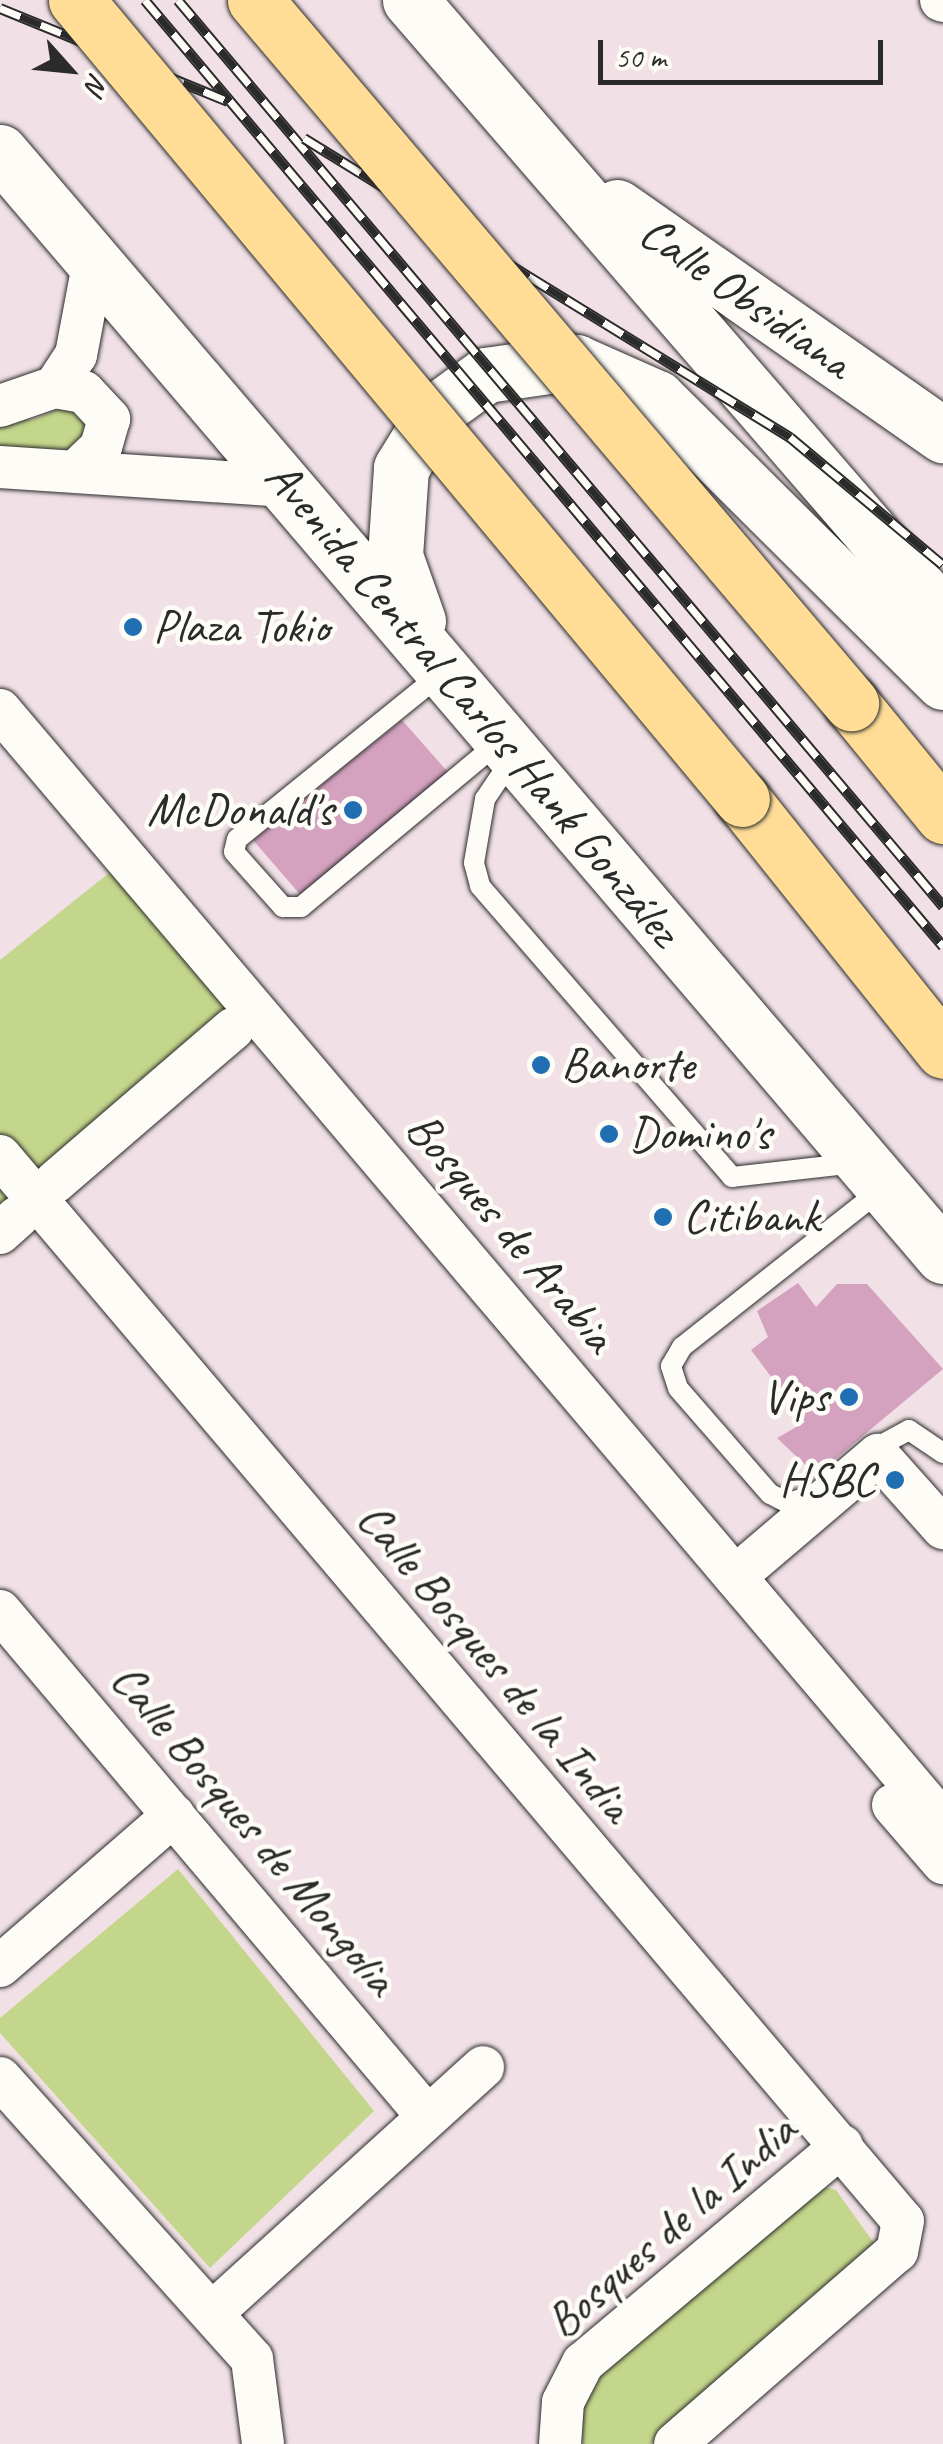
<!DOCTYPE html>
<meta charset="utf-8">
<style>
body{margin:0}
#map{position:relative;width:943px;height:2444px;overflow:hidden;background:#f1e1e6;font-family:Caveat,sans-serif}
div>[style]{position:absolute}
.green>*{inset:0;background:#c4d68b}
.building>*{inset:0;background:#d4a2bf}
.roads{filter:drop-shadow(0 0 2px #2b2b2b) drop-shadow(0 0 2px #2b2b2b)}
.lane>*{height:20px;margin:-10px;padding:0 10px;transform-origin:10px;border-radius:10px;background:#fdfcf7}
.street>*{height:42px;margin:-21px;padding:0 21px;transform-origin:21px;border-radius:21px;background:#fdfcf7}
.secondary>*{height:55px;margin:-27.5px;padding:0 27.5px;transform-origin:27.5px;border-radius:27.5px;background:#fdfcf7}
.highway>*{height:55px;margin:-27.5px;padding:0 27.5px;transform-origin:27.5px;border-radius:27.5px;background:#ffdd96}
.rail>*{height:11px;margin-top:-5.5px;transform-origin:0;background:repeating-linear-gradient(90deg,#fdfcf7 0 22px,#2b2b2b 0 44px);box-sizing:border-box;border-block:2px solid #2b2b2b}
.bridges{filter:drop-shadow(0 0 2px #2b2b2b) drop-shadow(0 0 2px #2b2b2b)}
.highway-bridge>*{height:55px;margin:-27.5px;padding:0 27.5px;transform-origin:27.5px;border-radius:27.5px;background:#ffdd96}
.dots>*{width:28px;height:28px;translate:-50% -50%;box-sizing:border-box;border:5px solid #fdfcf7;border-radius:50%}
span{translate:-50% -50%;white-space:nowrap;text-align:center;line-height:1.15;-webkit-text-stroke:9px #fdfcf7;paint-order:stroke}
.street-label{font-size:48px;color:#2b2b2b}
.poi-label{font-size:48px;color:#2b2b2b}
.left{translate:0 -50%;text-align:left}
.right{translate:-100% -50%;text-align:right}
.north{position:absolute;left:20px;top:20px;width:100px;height:100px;-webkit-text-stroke:8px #fdfcf7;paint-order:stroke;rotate:117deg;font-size:28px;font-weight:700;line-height:40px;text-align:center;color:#2b2b2b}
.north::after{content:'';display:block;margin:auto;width:35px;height:45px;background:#2b2b2b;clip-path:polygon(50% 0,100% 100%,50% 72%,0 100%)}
.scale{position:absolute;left:598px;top:40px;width:285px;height:45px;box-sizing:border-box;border:5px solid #2b2b2b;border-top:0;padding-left:12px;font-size:30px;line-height:35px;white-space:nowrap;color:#2b2b2b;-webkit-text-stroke:8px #fdfcf7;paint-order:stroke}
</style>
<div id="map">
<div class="green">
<i style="clip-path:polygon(88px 397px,83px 458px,0 455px,0 419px,32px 420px)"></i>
<i style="clip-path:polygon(114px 869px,244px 1016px,0 1233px,0 960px)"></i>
<i style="clip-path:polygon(178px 1869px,374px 2111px,210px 2268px,0 2033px,0 2018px)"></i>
<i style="clip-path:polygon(816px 2185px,836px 2190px,876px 2246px,651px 2444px,583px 2444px,580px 2405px,601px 2369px)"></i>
</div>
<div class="building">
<i style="clip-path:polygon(402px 720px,454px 779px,304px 899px,253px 840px)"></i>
<i style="clip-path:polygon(798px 1283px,816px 1307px,837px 1284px,867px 1284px,943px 1369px,816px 1475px,777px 1438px,805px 1422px,751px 1350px,768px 1337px,757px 1311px)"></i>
</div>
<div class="roads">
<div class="lane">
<i style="left:441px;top:674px;width:262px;rotate:141deg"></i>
<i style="left:237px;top:839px;width:13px;rotate:103deg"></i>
<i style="left:234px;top:852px;width:74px;rotate:48.3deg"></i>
<i style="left:283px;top:907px;width:18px"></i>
<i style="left:301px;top:907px;width:258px;rotate:-39.8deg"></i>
<i style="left:514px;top:756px;width:52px;rotate:124deg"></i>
<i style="left:485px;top:799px;width:65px;rotate:99.8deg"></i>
<i style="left:474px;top:863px;width:24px;rotate:75deg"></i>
<i style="left:480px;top:886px;width:385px;rotate:49.1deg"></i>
<i style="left:732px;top:1177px;width:123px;rotate:-6.5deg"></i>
<i style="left:870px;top:1451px;width:44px;rotate:-28.3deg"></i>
<i style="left:909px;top:1430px;width:41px;rotate:34.1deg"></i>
<i style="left:811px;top:1496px;width:24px;rotate:163deg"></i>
<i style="left:788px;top:1503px;width:20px;rotate:-153deg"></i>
<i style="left:770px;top:1494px;width:140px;rotate:-131deg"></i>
<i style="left:678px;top:1388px;width:23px;rotate:-108deg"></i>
<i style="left:671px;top:1366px;width:22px;rotate:-60deg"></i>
<i style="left:682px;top:1347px;width:255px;rotate:-38.3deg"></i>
</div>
<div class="street">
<i style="left:941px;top:0;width:2px;rotate:27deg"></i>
<i style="left:55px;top:387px;width:29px;rotate:10deg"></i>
<i style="left:84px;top:392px;width:37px;rotate:47deg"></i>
<i style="left:109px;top:419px;width:29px;rotate:106deg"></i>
<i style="left:101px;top:447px;width:35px;rotate:136deg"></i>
<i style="left:0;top:406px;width:58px;rotate:-19.1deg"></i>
<i style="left:55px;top:387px;width:38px;rotate:-57deg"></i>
<i style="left:76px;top:355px;width:97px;rotate:-79.3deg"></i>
<i style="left:0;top:467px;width:290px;rotate:3.8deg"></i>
<i style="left:0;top:710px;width:1458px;rotate:49.7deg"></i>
<i style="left:0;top:1156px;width:1396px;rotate:49.71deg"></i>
<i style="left:903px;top:2221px;width:31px;rotate:101deg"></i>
<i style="left:897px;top:2251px;width:294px;rotate:139deg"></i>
<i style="left:55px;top:1182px;width:235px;rotate:-40.7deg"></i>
<i style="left:0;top:1233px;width:24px;rotate:-42deg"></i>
<i style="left:751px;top:1563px;width:167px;rotate:-40.4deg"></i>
<i style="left:878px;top:1455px;width:98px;rotate:48.3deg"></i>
<i style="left:0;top:1611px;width:661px;rotate:49.78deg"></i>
<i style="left:893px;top:1805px;width:77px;rotate:49.2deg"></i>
<i style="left:0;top:1966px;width:230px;rotate:-41deg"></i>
<i style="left:0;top:2078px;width:377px;rotate:48.1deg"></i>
<i style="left:252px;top:2359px;width:86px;rotate:82.6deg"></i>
<i style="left:212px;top:2313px;width:366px;rotate:-42.2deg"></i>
<i style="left:560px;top:2444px;width:42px;rotate:-85.9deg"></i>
<i style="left:563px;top:2402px;width:44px;rotate:-62.9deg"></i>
<i style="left:583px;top:2363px;width:338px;rotate:-40deg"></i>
</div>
<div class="secondary">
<i style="left:410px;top:0;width:815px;rotate:49.13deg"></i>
<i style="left:0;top:152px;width:1452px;rotate:49.5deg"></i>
<i style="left:617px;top:207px;width:398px;rotate:35deg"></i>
<i style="left:418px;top:621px;width:69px;rotate:-109.5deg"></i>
<i style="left:395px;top:556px;width:88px;rotate:-86.1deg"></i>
<i style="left:401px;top:468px;width:67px;rotate:-58.4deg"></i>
<i style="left:436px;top:411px;width:62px;rotate:-35.8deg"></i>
<i style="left:486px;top:375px;width:91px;rotate:-8.2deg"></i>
<i style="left:576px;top:362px;width:89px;rotate:24deg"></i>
<i style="left:657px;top:398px;width:403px;rotate:44.8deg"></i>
</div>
<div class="highway">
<i style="left:851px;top:703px;width:146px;rotate:50.8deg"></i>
<i style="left:742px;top:799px;width:322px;rotate:51.4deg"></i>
</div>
</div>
<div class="rail">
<i style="left:145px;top:0;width:1238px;rotate:49.85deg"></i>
<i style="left:178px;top:0;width:1186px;rotate:49.82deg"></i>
<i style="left:0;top:8px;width:246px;rotate:22.2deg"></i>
<i style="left:304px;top:138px;width:571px;rotate:31.6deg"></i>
<i style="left:790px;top:437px;width:199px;rotate:39.9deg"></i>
</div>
<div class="bridges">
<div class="highway-bridge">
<i style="left:76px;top:0;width:1040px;rotate:50.19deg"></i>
<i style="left:255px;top:0;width:922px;rotate:49.71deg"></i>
</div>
</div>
<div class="dots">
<i style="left:133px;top:627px;background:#1f6fb2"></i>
<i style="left:353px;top:810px;background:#1f6fb2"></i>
<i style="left:541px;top:1065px;background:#1f6fb2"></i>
<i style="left:609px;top:1134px;background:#1f6fb2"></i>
<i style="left:663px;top:1217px;background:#1f6fb2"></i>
<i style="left:849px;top:1397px;background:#1f6fb2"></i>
<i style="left:895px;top:1480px;background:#1f6fb2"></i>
</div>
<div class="street-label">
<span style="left:746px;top:297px;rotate:35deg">Calle Obsidiana</span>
<span style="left:473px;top:703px;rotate:50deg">Avenida Central Carlos Hank González</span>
<span style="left:511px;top:1232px;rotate:50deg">Bosques de Arabia</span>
<span style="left:495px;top:1662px;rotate:50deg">Calle Bosques de la India</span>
<span style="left:254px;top:1829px;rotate:50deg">Calle Bosques de Mongolia</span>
<span style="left:671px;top:2226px;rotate:-41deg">Bosques de la India</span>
</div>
<div class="poi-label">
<span class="left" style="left:153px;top:627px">Plaza Tokio</span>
<span class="right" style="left:333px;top:810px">McDonald's</span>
<span class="left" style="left:561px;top:1065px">Banorte</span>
<span class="left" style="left:629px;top:1134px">Domino's</span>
<span class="left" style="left:683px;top:1217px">Citibank</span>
<span class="right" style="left:829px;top:1397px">Vips</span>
<span class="right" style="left:875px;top:1480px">HSBC</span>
</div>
<div class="north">N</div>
<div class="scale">50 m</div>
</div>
